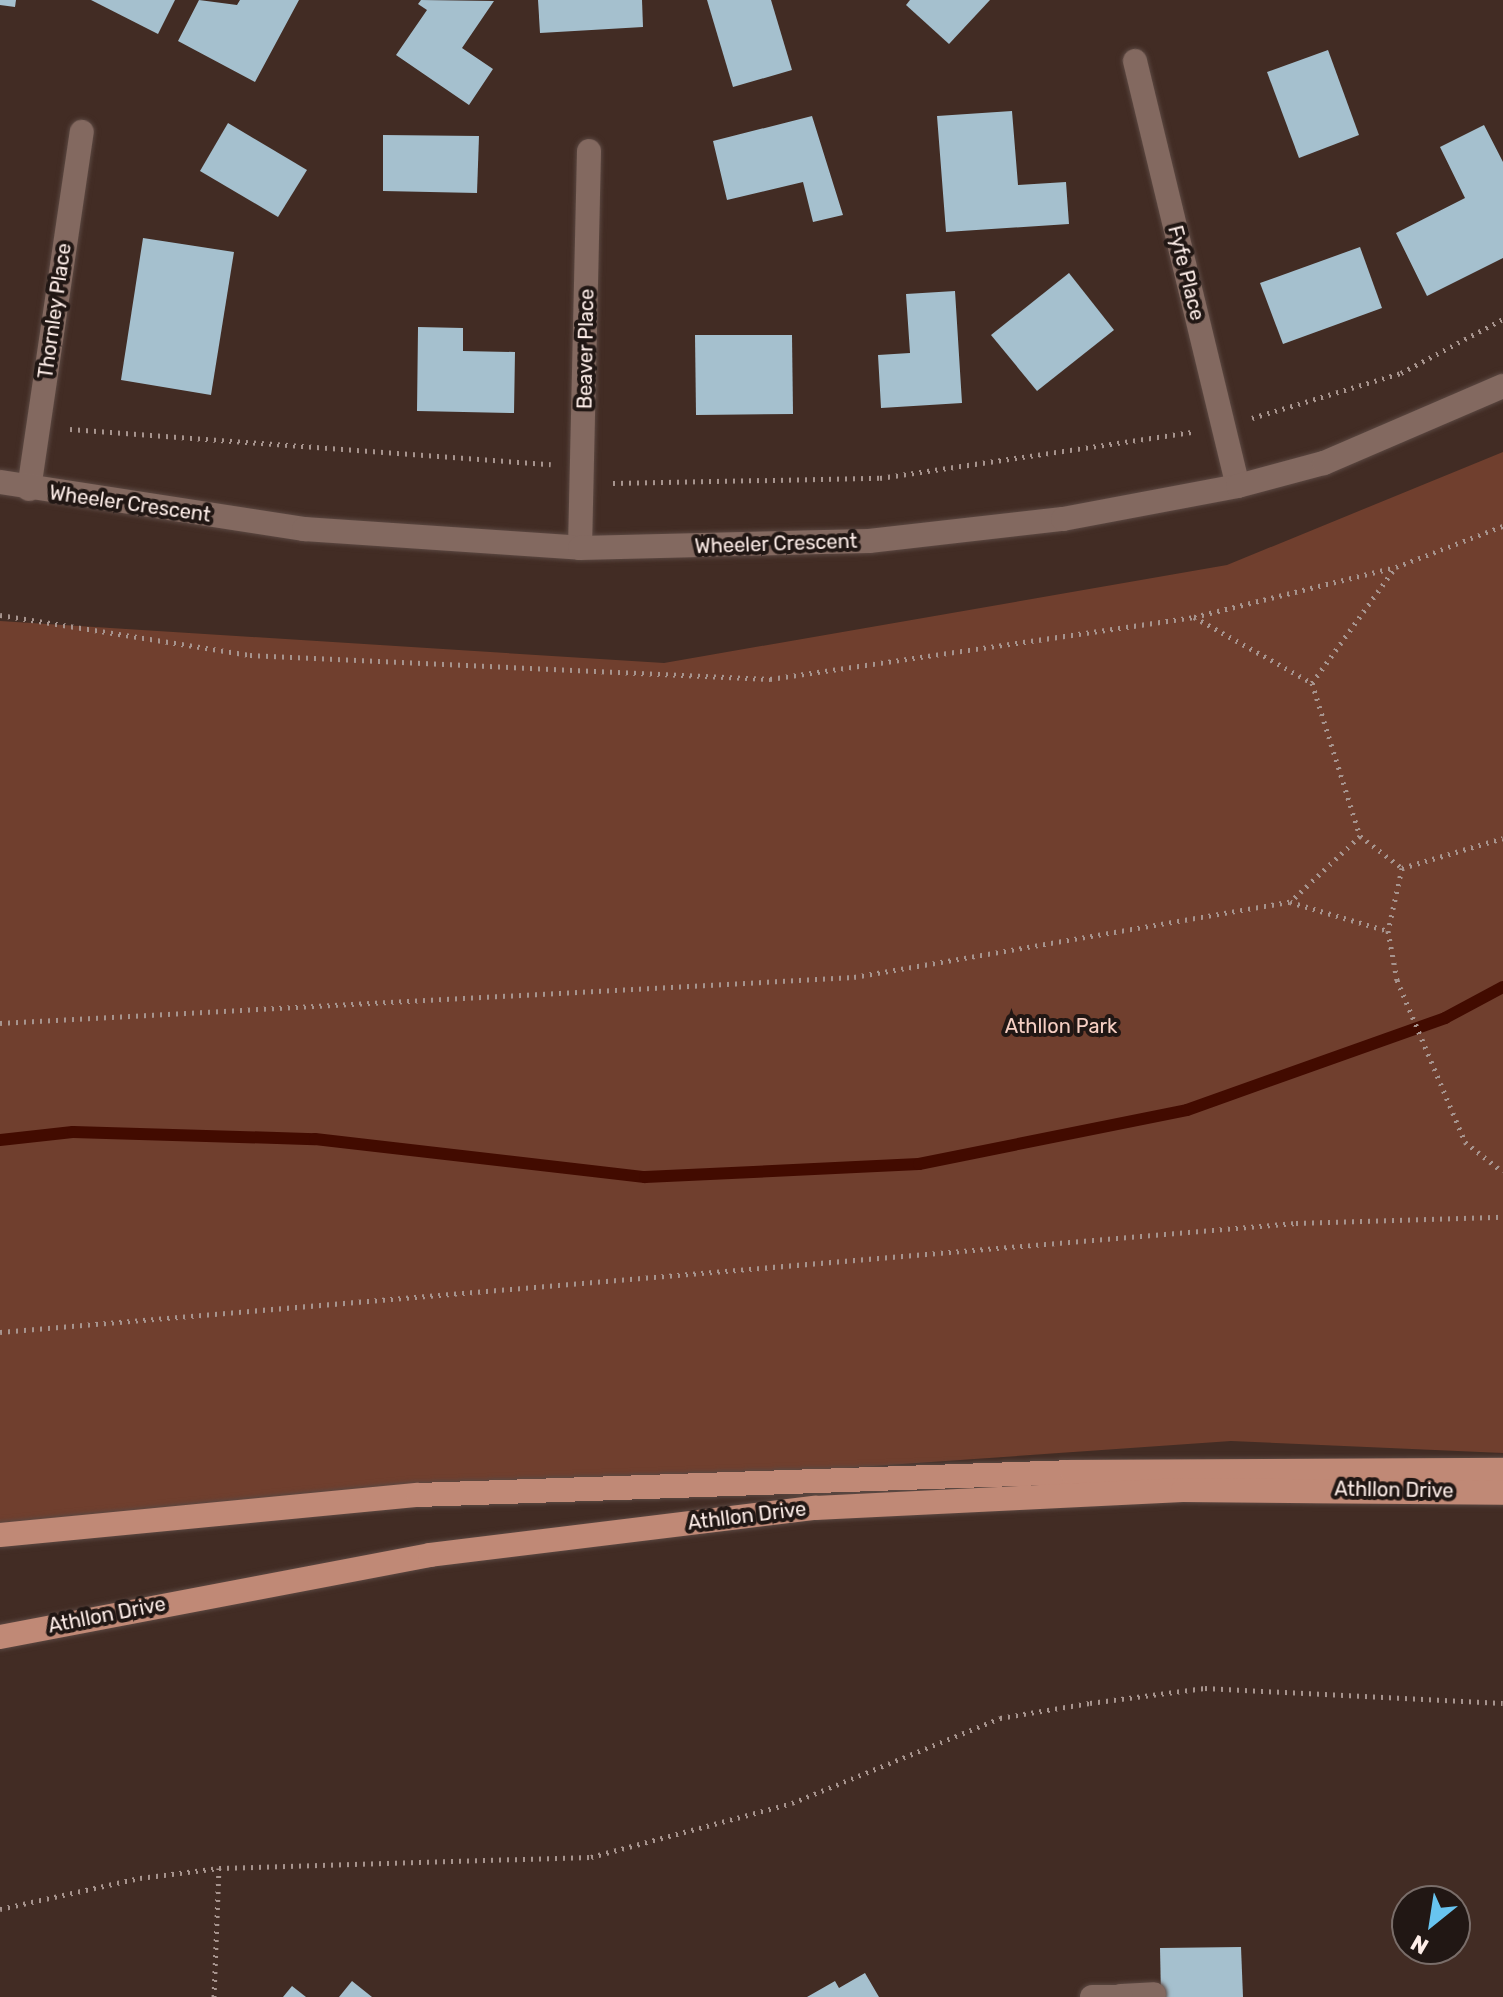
<!DOCTYPE html>
<style>
body{margin:0}
#map{position:relative;width:1503px;height:1997px;overflow:hidden;background:#422c24;font-family:Rubik,sans-serif}
div>[style]{position:absolute}
.green>*{inset:0;background:#703f2e}
.stream>*{height:12px;margin:-6px;padding:0 6px;transform-origin:6px;border-radius:6px;background:#420b00}
.building>*{inset:0;background:#a5c0ce}
.path>*{height:5px;margin-top:-2.5px;transform-origin:0;background:repeating-linear-gradient(90deg,#a7948e 0 2px,transparent 0 8px)}
.roads{filter:drop-shadow(0 0 2px #5b4842) drop-shadow(0 0 2px #5b4842)}
.lane>*{height:24px;margin:-12px;padding:0 12px;transform-origin:12px;border-radius:12px;background:#836960}
.street>*{height:24px;margin:-12px;padding:0 12px;transform-origin:12px;border-radius:12px;background:#836960}
.secondary>*{height:24px;margin:-12px;padding:0 12px;transform-origin:12px;border-radius:12px;background:#836960}
.primary>*{height:24px;margin:-12px;padding:0 12px;transform-origin:12px;border-radius:12px;background:#c08976}
span{translate:-50% -50%;white-space:nowrap;text-align:center;line-height:1.15;-webkit-text-stroke:8px #211714;paint-order:stroke}
.street-label{font-size:20px;color:#feeee9}
.park-label{font-size:20px;color:#f6cfc3}
.north{position:absolute;left:1391px;top:1885px;width:80px;height:80px;box-sizing:border-box;background:#211714;border:2px solid #796d69;border-radius:50%;rotate:210deg;font-size:22px;font-weight:700;line-height:32px;text-align:center;color:#feeee9}
.north::after{content:'';display:block;margin:auto;width:28px;height:36px;background:#68c4f0;clip-path:polygon(50% 0,100% 100%,50% 72%,0 100%)}
</style>
<div id="map">
<div class="green">
<i style="clip-path:polygon(1503px 452px,1503px 1453px,1231px 1441px,0 1527px,0 621px,664px 663px,1227px 565px)"></i>
</div>
<div class="stream">
<i style="left:0;top:1140px;width:73px;rotate:-6.3deg"></i>
<i style="left:73px;top:1132px;width:242px;rotate:1.7deg"></i>
<i style="left:315px;top:1139px;width:332px;rotate:6.6deg"></i>
<i style="left:645px;top:1177px;width:274px;rotate:-2.7deg"></i>
<i style="left:919px;top:1164px;width:273px;rotate:-11.4deg"></i>
<i style="left:1187px;top:1110px;width:274px;rotate:-19.6deg"></i>
<i style="left:1445px;top:1018px;width:66px;rotate:-28.1deg"></i>
</div>
<div class="building">
<i style="clip-path:polygon(0 0,16px 0,15px 7px,0 5px)"></i>
<i style="clip-path:polygon(91px 0,175px 0,158px 34px)"></i>
<i style="clip-path:polygon(199px 0,237px 5px,240px 0,299px 0,255px 82px,178px 41px)"></i>
<i style="clip-path:polygon(421px 0,494px 1px,462px 48px,493px 69px,469px 105px,396px 55px,427px 10px,418px 4px)"></i>
<i style="clip-path:polygon(538px 0,642px 0,643px 27px,540px 33px)"></i>
<i style="clip-path:polygon(707px 0,771px 0,792px 70px,733px 87px)"></i>
<i style="clip-path:polygon(910px 0,990px 0,949px 44px,906px 5px)"></i>
<i style="clip-path:polygon(1328px 50px,1359px 135px,1299px 158px,1267px 72px)"></i>
<i style="clip-path:polygon(1012px 111px,1018px 185px,1066px 182px,1069px 224px,946px 232px,937px 116px)"></i>
<i style="clip-path:polygon(812px 116px,843px 215px,813px 222px,803px 182px,727px 200px,713px 141px)"></i>
<i style="clip-path:polygon(228px 123px,307px 170px,278px 217px,200px 171px)"></i>
<i style="clip-path:polygon(1484px 125px,1503px 162px,1503px 258px,1427px 296px,1396px 233px,1465px 198px,1440px 147px)"></i>
<i style="clip-path:polygon(383px 135px,479px 136px,477px 193px,383px 191px)"></i>
<i style="clip-path:polygon(143px 238px,234px 252px,211px 395px,121px 380px)"></i>
<i style="clip-path:polygon(1360px 247px,1382px 308px,1283px 344px,1260px 283px)"></i>
<i style="clip-path:polygon(1069px 273px,1114px 330px,1037px 391px,991px 335px)"></i>
<i style="clip-path:polygon(955px 291px,962px 403px,881px 408px,878px 355px,910px 353px,906px 294px)"></i>
<i style="clip-path:polygon(418px 327px,463px 328px,463px 351px,515px 352px,514px 413px,417px 411px)"></i>
<i style="clip-path:polygon(695px 335px,792px 335px,793px 414px,696px 415px)"></i>
<i style="clip-path:polygon(1241px 1947px,1243px 1997px,1161px 1997px,1160px 1948px)"></i>
<i style="clip-path:polygon(865px 1973px,879px 1997px,807px 1997px,835px 1981px,839px 1988px)"></i>
<i style="clip-path:polygon(352px 1981px,372px 1997px,339px 1997px)"></i>
<i style="clip-path:polygon(292px 1986px,306px 1997px,283px 1997px)"></i>
</div>
<div class="path">
<i style="left:1252px;top:418px;width:156px;rotate:-16.8deg"></i>
<i style="left:1401px;top:373px;width:115px;rotate:-27.9deg"></i>
<i style="left:70px;top:429px;width:482px;rotate:4.2deg"></i>
<i style="left:613px;top:483px;width:267px;rotate:-1.1deg"></i>
<i style="left:880px;top:478px;width:315px;rotate:-8.4deg"></i>
<i style="left:0;top:615px;width:253px;rotate:9.1deg"></i>
<i style="left:250px;top:655px;width:521px;rotate:2.64deg"></i>
<i style="left:770px;top:679px;width:429px;rotate:-8.3deg"></i>
<i style="left:1194px;top:617px;width:208px;rotate:-13.9deg"></i>
<i style="left:1396px;top:567px;width:115px;rotate:-21deg"></i>
<i style="left:1194px;top:617px;width:135px;rotate:29.2deg"></i>
<i style="left:1312px;top:683px;width:142px;rotate:-54.2deg"></i>
<i style="left:1312px;top:683px;width:160px;rotate:72.6deg"></i>
<i style="left:1360px;top:836px;width:53px;rotate:37.3deg"></i>
<i style="left:1402px;top:868px;width:65px;rotate:102.5deg"></i>
<i style="left:1388px;top:931px;width:50px;rotate:79.6deg"></i>
<i style="left:1397px;top:980px;width:176px;rotate:67.2deg"></i>
<i style="left:1465px;top:1142px;width:48px;rotate:38.3deg"></i>
<i style="left:1360px;top:836px;width:96px;rotate:136.7deg"></i>
<i style="left:1290px;top:902px;width:102px;rotate:16.5deg"></i>
<i style="left:1402px;top:868px;width:105px;rotate:-16.5deg"></i>
<i style="left:0;top:1023px;width:855px;rotate:-3.08deg"></i>
<i style="left:854px;top:977px;width:442px;rotate:-9.8deg"></i>
<i style="left:0;top:1332px;width:1301px;rotate:-4.81deg"></i>
<i style="left:1296px;top:1223px;width:207px;rotate:-1.7deg"></i>
<i style="left:0;top:1909px;width:143px;rotate:-12.5deg"></i>
<i style="left:140px;top:1878px;width:80px;rotate:-7.2deg"></i>
<i style="left:219px;top:1868px;width:372px;rotate:-1.7deg"></i>
<i style="left:591px;top:1857px;width:208px;rotate:-15deg"></i>
<i style="left:792px;top:1803px;width:225px;rotate:-22.2deg"></i>
<i style="left:1000px;top:1718px;width:91px;rotate:-9.5deg"></i>
<i style="left:1090px;top:1703px;width:116px;rotate:-7.4deg"></i>
<i style="left:1205px;top:1688px;width:298px;rotate:2.9deg"></i>
<i style="left:214px;top:1997px;width:129px;rotate:-87.8deg"></i>
</div>
<div class="roads">
<div class="lane">
<i style="left:1121px;top:1996px;width:33px;rotate:-3deg"></i>
<i style="left:1092px;top:1997px;width:29px"></i>
</div>
<div class="street">
<i style="left:1135px;top:61px;width:437px;rotate:76.4deg"></i>
<i style="left:29px;top:489px;width:361px;rotate:-81.6deg"></i>
<i style="left:580px;top:548px;width:397px;rotate:-88.7deg"></i>
</div>
<div class="secondary">
<i style="left:0;top:482px;width:308px;rotate:8.8deg"></i>
<i style="left:304px;top:529px;width:277px;rotate:3.9deg"></i>
<i style="left:580px;top:548px;width:289px;rotate:-1.4deg"></i>
<i style="left:869px;top:541px;width:195px;rotate:-6.5deg"></i>
<i style="left:1063px;top:519px;width:178px;rotate:-10.7deg"></i>
<i style="left:1238px;top:486px;width:89px;rotate:-15deg"></i>
<i style="left:1324px;top:463px;width:195px;rotate:-23.3deg"></i>
</div>
<div class="primary">
<i style="left:0;top:1535px;width:420px;rotate:-5.5deg"></i>
<i style="left:418px;top:1495px;width:654px;rotate:-2.01deg"></i>
<i style="left:1072px;top:1472px;width:431px;rotate:-0.3deg"></i>
<i style="left:0;top:1637px;width:438px;rotate:-10.8deg"></i>
<i style="left:430px;top:1555px;width:388px;rotate:-7deg"></i>
<i style="left:815px;top:1508px;width:368px;rotate:-2.8deg"></i>
<i style="left:1183px;top:1490px;width:320px;rotate:0.5deg"></i>
</div>
</div>
<div class="street-label">
<span style="left:1186px;top:273px;rotate:76deg">Fyfe Place</span>
<span style="left:55px;top:311px;rotate:-82deg">Thornley Place</span>
<span style="left:586px;top:349px;rotate:-89deg">Beaver Place</span>
<span style="left:130px;top:504px;rotate:8deg">Wheeler Crescent</span>
<span style="left:776px;top:544px;rotate:-2deg">Wheeler Crescent</span>
<span style="left:1394px;top:1490px;rotate:1deg">Athllon Drive</span>
<span style="left:747px;top:1516px;rotate:-7deg">Athllon Drive</span>
<span style="left:107px;top:1615px;rotate:-11deg">Athllon Drive</span>
</div>
<div class="park-label">
<span style="left:1061px;top:1026px">Athllon Park</span>
</div>
<div class="north">N</div>
</div>
